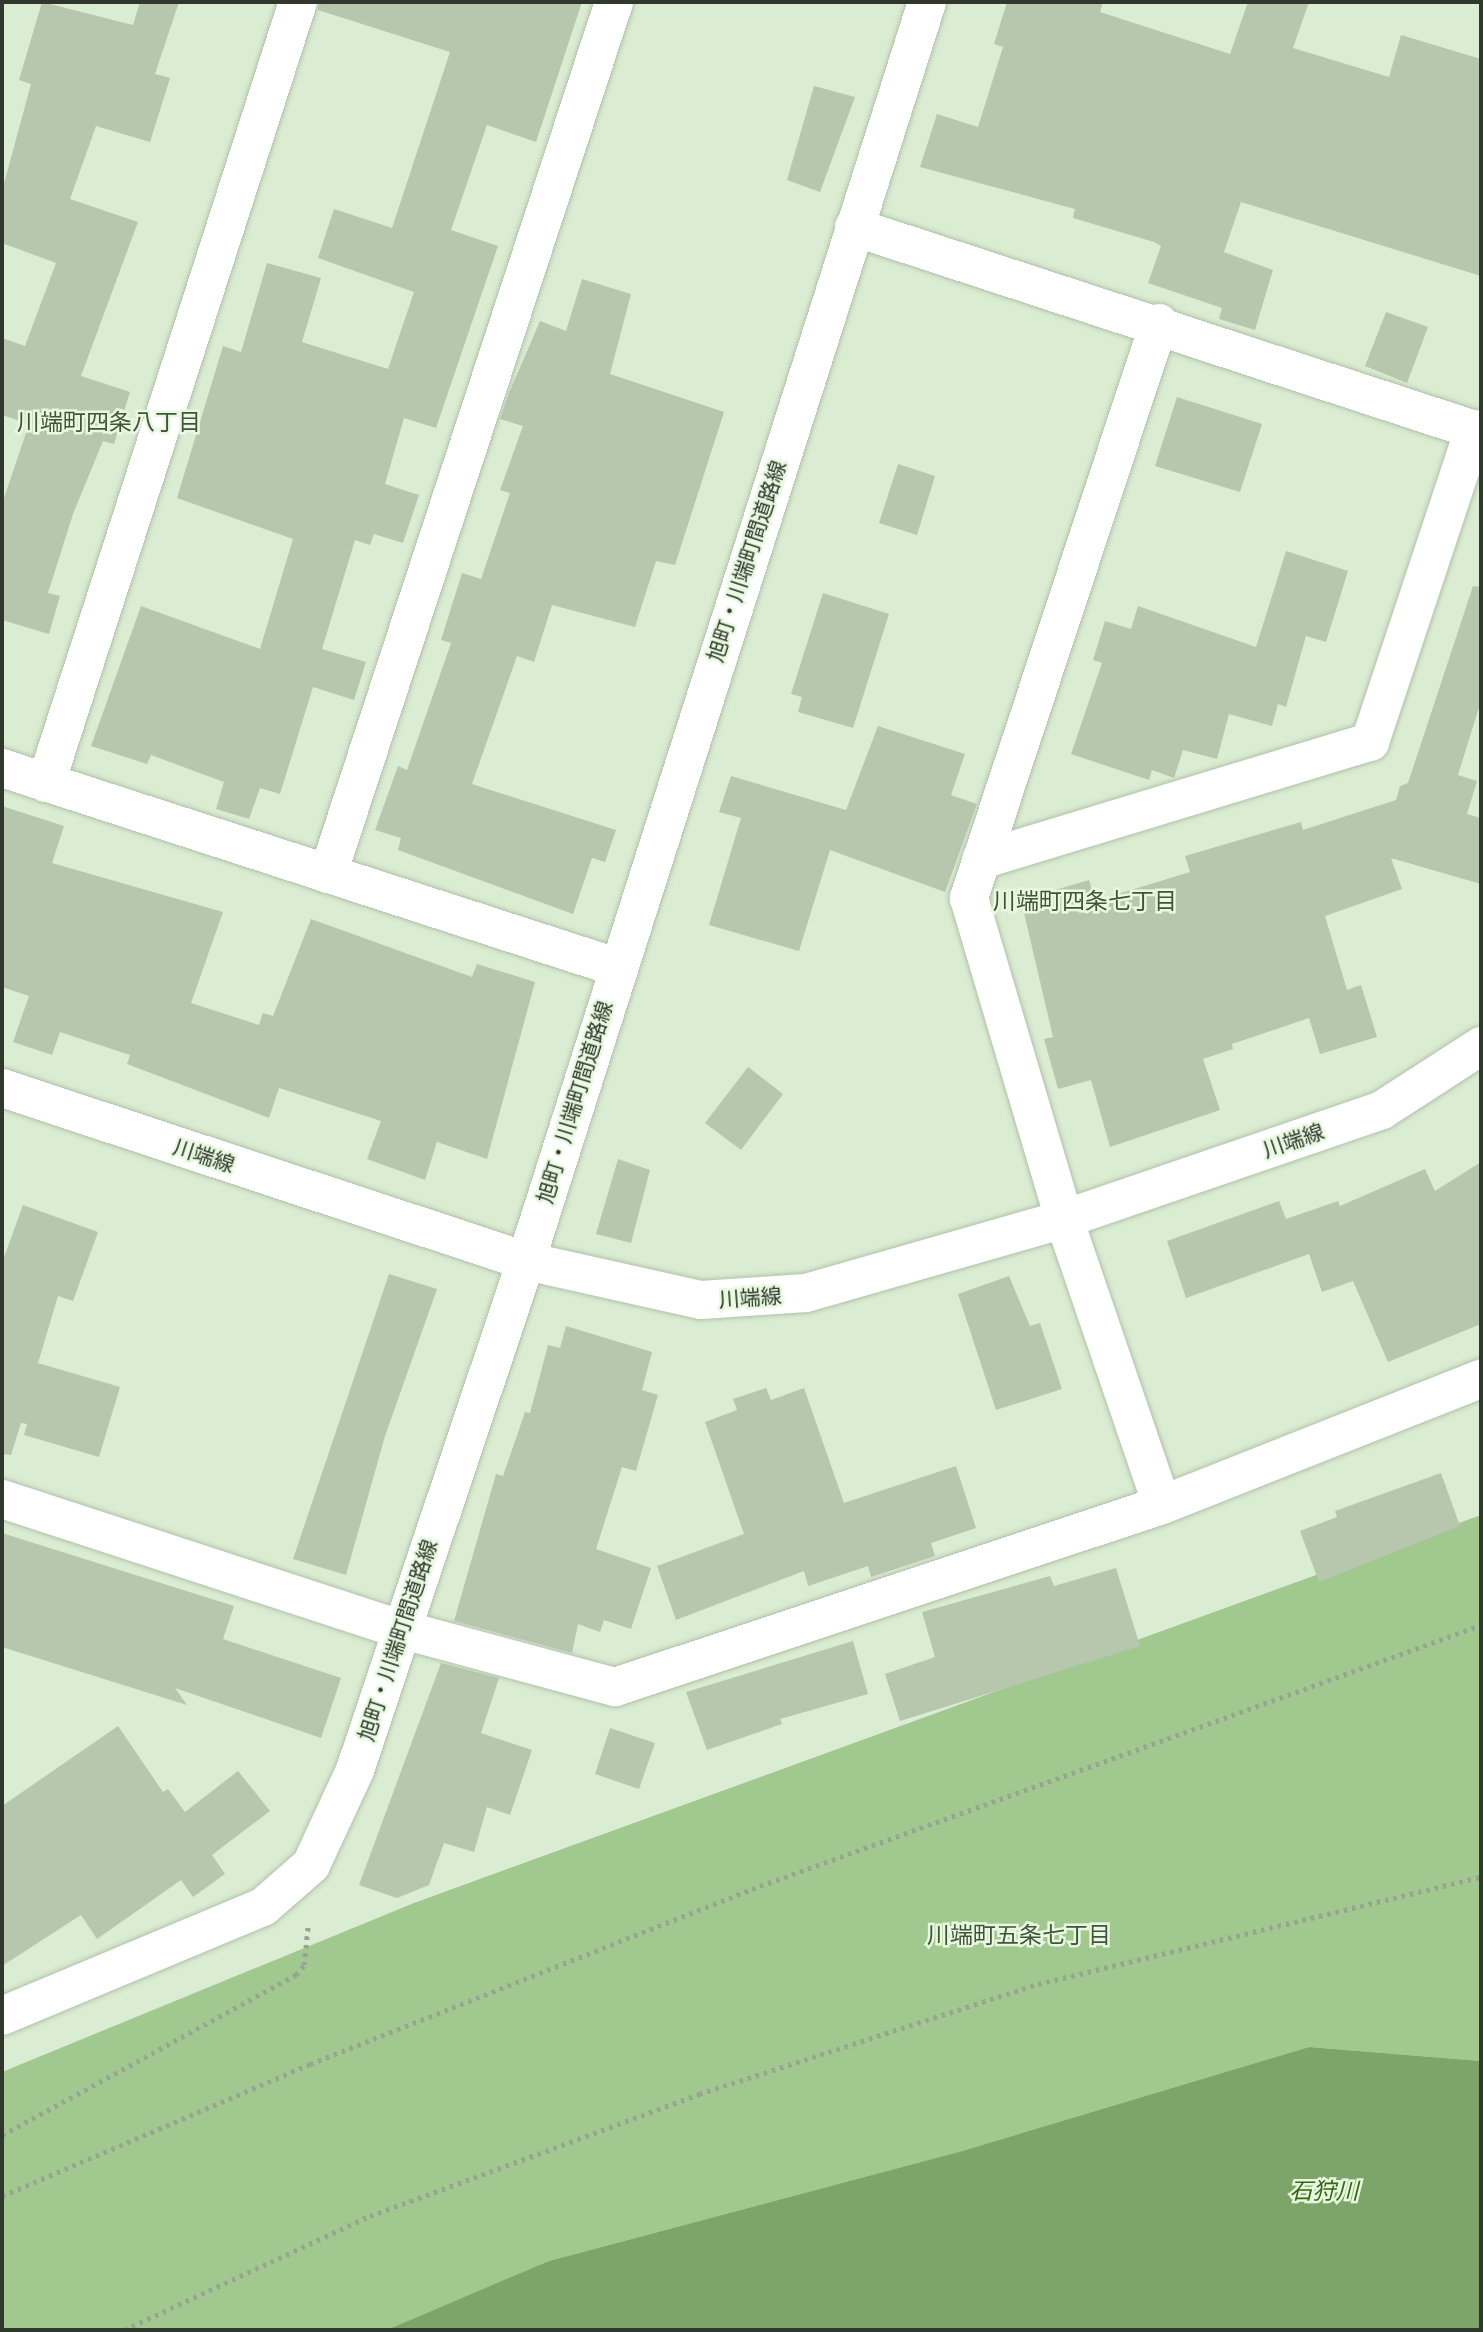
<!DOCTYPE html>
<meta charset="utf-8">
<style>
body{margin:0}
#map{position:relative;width:1483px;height:2332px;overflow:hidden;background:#daecd2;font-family:"Exo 2","Noto Sans JP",sans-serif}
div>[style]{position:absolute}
.green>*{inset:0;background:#a1c88e}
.water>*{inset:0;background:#7da569}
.building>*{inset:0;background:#b6c7ae}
.path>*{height:4.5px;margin-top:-2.25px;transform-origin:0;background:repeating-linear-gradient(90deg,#96a490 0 3.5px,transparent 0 8.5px)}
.roads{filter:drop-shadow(0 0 2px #b0c2a9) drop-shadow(0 0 2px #b0c2a9)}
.minor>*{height:38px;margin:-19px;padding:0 19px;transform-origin:19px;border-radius:19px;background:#fff}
span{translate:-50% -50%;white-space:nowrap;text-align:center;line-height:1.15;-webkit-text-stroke:5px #e7f9df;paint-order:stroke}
.street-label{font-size:21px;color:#30372d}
.neighbourhood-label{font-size:23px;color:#44533d}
.water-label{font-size:23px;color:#356612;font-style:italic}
.frame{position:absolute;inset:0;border:4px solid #30372d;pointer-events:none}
</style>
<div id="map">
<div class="green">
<i style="clip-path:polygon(1481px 1515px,1481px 2061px,1309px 2047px,962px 2151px,549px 2261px,395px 2330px,2px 2330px,2px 2072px,414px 1903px)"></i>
</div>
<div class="water">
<i style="clip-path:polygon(1309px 2047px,1481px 2061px,1481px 2330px,387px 2330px,549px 2261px,962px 2151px)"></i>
</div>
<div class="building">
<i style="clip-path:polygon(42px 2px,133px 25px,140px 2px,179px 2px,155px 74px,170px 78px,150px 142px,96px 126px,70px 199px,138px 222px,81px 376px,130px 392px,114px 444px,103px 441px,73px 514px,48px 593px,60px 596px,49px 634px,2px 620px,2px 504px,29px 424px,2px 415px,2px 338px,25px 346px,56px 263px,2px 243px,2px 191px,31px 84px,19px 80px)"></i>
<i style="clip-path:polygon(319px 2px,582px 2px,536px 142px,487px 125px,451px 230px,498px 246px,436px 428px,404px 418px,385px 484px,419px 495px,403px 543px,374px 534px,370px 545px,355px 540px,322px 649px,366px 662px,354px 700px,313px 687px,280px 794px,260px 788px,249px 819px,216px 809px,224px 782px,151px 755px,147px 764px,91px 746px,141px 606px,260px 649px,293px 539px,177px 498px,223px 346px,241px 352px,267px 263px,321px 278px,302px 342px,388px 369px,414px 292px,318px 258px,334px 209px,392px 228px,450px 52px,318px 10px)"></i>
<i style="clip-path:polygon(1007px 2px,1103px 2px,1100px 12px,1230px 54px,1248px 2px,1309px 2px,1293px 48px,1389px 77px,1401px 35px,1481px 59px,1481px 276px,1241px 202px,1224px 252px,1273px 270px,1255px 330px,1219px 319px,1222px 308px,1148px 283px,1161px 246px,1154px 242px,1073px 218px,1075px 209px,920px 167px,937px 114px,978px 127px,1003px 47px,994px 44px)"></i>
<i style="clip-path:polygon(814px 86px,855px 97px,820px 192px,787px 180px)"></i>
<i style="clip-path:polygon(582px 279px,631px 294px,610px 374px,724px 412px,675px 565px,656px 561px,635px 627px,552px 605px,534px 662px,517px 656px,472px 784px,616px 830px,605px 862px,592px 858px,573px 914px,398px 850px,401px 838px,375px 830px,398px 766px,407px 770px,451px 643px,441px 640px,462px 573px,481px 579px,510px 493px,500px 490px,523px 426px,500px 419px,509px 393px,540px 321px,566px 331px)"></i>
<i style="clip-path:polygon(1386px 312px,1428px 327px,1407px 383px,1365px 366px)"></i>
<i style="clip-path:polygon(1177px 397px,1262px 424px,1240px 492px,1155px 466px)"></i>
<i style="clip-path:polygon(898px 464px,935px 476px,917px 535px,879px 523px)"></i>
<i style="clip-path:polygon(1286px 551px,1348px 571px,1326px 642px,1306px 636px,1286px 707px,1278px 704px,1272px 726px,1229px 714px,1217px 759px,1183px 750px,1174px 778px,1152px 770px,1149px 780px,1071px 754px,1102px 663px,1093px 660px,1105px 621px,1131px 629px,1138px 606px,1256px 647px)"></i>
<i style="clip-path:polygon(1473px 586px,1481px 587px,1481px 701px,1458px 775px,1477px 781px,1467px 814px,1481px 818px,1481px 884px,1391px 858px,1402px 889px,1325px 916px,1347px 990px,1361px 985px,1377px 1037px,1320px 1054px,1309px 1018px,1232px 1044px,1233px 1049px,1203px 1059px,1220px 1110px,1110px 1147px,1091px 1080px,1058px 1089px,1044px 1039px,1053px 1037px,1021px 900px,1089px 880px,1095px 901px,1190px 872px,1185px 856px,1301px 822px,1303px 830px,1396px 800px,1400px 786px,1408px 783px)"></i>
<i style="clip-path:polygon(823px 593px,889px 614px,853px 728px,798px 712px,802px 697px,791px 694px)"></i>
<i style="clip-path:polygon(878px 726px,965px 754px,951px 795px,977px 804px,945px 892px,830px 850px,799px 951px,709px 925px,741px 818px,719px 812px,731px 776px,846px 810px)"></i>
<i style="clip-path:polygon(2px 806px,64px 826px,52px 863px,223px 912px,191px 1003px,259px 1025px,263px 1013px,273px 1016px,311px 919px,472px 977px,477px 964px,535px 982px,487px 1159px,437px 1142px,425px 1180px,367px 1159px,381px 1121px,279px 1088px,269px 1118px,127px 1064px,130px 1055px,60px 1032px,52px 1055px,13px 1042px,29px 996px,2px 987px)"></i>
<i style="clip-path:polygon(748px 1067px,783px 1094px,741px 1150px,705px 1123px)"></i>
<i style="clip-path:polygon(618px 1159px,650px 1170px,631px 1243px,596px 1234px)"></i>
<i style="clip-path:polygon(1481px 1162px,1481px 1324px,1388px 1362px,1353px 1281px,1322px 1292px,1309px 1254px,1186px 1298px,1167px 1241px,1279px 1201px,1286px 1219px,1338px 1201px,1340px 1206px,1425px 1169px,1435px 1191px)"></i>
<i style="clip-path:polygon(23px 1205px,98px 1232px,73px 1301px,58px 1296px,38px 1363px,120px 1387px,99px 1457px,24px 1435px,27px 1424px,21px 1423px,11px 1455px,2px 1454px,2px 1263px)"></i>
<i style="clip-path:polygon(389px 1274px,437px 1289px,385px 1436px,346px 1575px,293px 1559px)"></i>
<i style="clip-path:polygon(1009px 1276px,1030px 1326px,1040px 1323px,1062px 1389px,996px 1410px,958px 1294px)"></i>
<i style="clip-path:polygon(566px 1326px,652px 1352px,642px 1390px,658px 1395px,636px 1471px,622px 1467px,596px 1549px,651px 1568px,631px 1629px,604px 1620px,600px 1632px,578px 1624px,572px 1653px,454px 1621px,496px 1474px,503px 1476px,525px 1412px,530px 1413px,548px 1345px,560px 1348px)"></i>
<i style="clip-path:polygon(766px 1388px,771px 1400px,804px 1388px,844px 1503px,956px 1466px,976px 1528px,931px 1543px,935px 1556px,871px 1577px,868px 1566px,808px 1586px,804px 1571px,676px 1620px,657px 1566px,744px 1534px,705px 1422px,737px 1410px,733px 1399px)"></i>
<i style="clip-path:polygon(1441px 1473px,1460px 1526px,1319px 1582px,1300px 1531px,1337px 1517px,1335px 1511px)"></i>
<i style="clip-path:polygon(2px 1533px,234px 1606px,223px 1639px,341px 1678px,321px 1738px,175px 1688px,187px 1705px,2px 1647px)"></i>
<i style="clip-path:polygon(1116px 1568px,1140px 1646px,900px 1721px,885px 1674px,935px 1657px,922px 1612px,1050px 1576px,1054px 1586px)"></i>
<i style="clip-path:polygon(853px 1641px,868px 1694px,780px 1719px,782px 1724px,707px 1750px,686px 1692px)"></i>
<i style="clip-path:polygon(441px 1663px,499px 1678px,481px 1733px,532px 1750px,510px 1815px,487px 1807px,474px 1852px,444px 1843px,429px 1885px,397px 1898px,359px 1885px)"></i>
<i style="clip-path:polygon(118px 1726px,163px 1792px,168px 1789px,185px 1812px,238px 1771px,270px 1811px,212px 1855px,225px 1874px,193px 1897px,181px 1880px,97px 1939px,81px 1915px,2px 1966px,2px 1806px)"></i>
<i style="clip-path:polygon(610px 1728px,655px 1743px,639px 1789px,595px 1774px)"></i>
</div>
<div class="path">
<i style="left:2px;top:2135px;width:335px;rotate:-28.6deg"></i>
<i style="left:296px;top:1975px;width:13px;rotate:-51deg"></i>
<i style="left:304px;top:1965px;width:40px;rotate:-84.3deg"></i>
<i style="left:2px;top:2196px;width:335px;rotate:-23.2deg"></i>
<i style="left:310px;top:2064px;width:475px;rotate:-21.6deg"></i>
<i style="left:752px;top:1889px;width:775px;rotate:-19.91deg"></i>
<i style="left:124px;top:2330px;width:271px;rotate:-24.9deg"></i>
<i style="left:370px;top:2216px;width:351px;rotate:-20.3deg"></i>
<i style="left:699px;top:2094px;width:356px;rotate:-18deg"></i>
<i style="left:1038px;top:1984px;width:456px;rotate:-13.6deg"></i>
</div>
<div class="roads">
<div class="minor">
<i style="left:854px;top:227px;width:660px;rotate:18.11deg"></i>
<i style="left:1159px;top:323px;width:606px;rotate:108.29deg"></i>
<i style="left:969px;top:898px;width:335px;rotate:73.5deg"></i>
<i style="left:1064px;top:1219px;width:302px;rotate:71.1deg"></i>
<i style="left:2px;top:768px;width:645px;rotate:17.96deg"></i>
<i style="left:46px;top:783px;width:821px;rotate:-72.12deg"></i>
<i style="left:981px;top:860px;width:407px;rotate:-16.9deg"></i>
<i style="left:1370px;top:742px;width:330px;rotate:-71.6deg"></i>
<i style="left:328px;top:874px;width:918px;rotate:-71.84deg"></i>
<i style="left:2px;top:1088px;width:552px;rotate:18.27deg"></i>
<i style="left:526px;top:1261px;width:179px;rotate:12.6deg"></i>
<i style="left:701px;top:1300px;width:105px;rotate:-3.8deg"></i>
<i style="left:806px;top:1293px;width:268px;rotate:-16deg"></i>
<i style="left:1064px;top:1219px;width:336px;rotate:-18.9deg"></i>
<i style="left:1382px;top:1110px;width:118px;rotate:-32.9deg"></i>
<i style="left:2px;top:1499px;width:419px;rotate:18.1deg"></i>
<i style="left:400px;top:1629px;width:223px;rotate:15.1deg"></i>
<i style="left:615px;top:1687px;width:576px;rotate:-18.4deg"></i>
<i style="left:1162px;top:1505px;width:343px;rotate:-21.6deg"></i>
<i style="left:2px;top:2016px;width:283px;rotate:-22.7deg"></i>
<i style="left:263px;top:1907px;width:64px;rotate:-41.2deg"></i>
<i style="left:311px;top:1865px;width:105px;rotate:-65.1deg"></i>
<i style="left:355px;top:1770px;width:537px;rotate:-71.43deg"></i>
<i style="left:526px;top:1261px;width:1321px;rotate:-72.33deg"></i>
</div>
</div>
<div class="street-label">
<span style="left:746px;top:561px;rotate:-72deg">旭町・川端町間道路線</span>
<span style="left:574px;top:1102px;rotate:-73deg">旭町・川端町間道路線</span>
<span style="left:1293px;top:1140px;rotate:-19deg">川端線</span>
<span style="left:204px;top:1155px;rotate:18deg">川端線</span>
<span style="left:750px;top:1297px;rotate:-4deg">川端線</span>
<span style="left:397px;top:1640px;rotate:-72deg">旭町・川端町間道路線</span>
</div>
<div class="neighbourhood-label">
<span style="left:109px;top:421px">川端町四条八丁目</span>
<span style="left:1085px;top:900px">川端町四条七丁目</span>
<span style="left:1019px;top:1934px">川端町五条七丁目</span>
</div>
<div class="water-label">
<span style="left:1324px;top:2190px">石狩川</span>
</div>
<div class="frame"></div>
</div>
